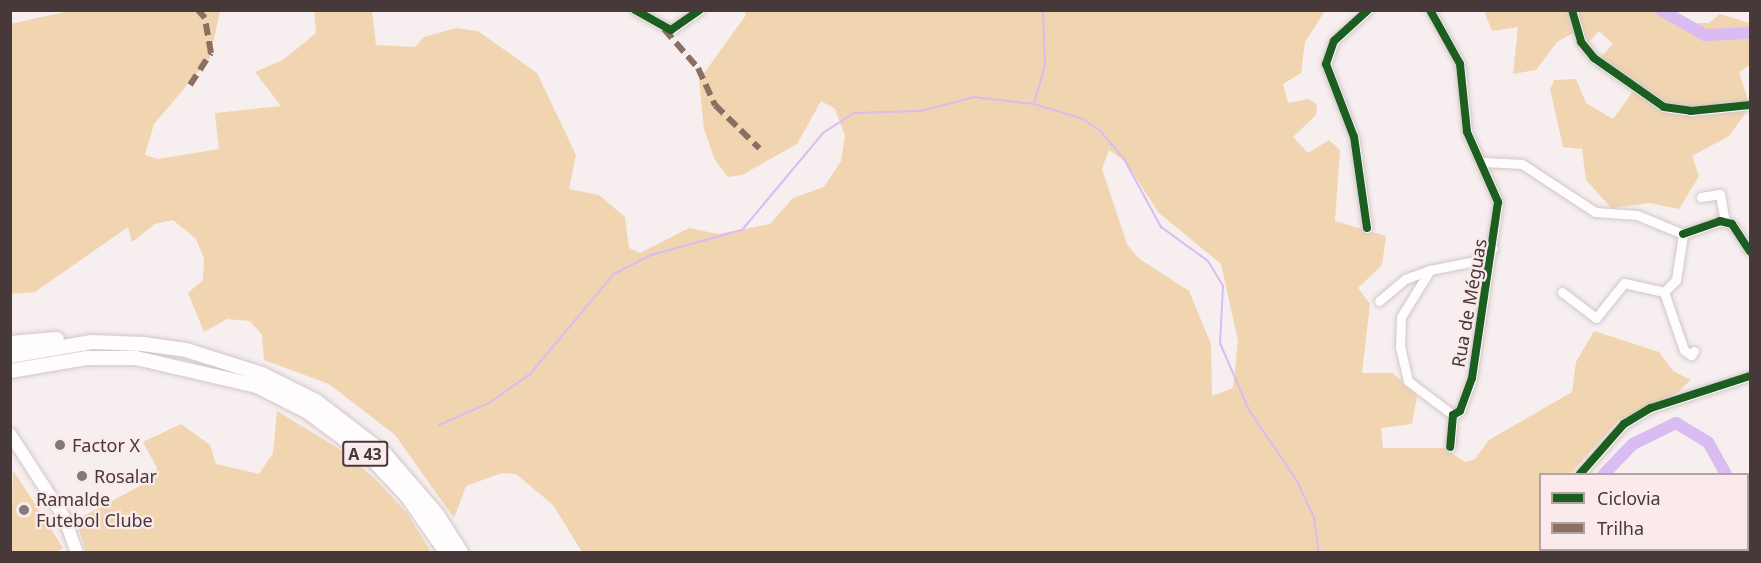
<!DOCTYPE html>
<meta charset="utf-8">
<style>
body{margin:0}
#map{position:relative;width:1761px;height:563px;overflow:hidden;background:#f6eeef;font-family:"Noto Sans",sans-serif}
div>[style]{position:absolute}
.green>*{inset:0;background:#f1d5b1}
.stream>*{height:2px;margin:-1px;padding:0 1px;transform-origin:1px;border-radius:1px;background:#d9bcf1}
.river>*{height:12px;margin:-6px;padding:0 6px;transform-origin:6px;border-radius:6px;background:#d9bcf1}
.roads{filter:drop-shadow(0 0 2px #d2c7c8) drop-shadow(0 0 2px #d2c7c8)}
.minor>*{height:9px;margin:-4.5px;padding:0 4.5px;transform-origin:4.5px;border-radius:4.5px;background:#fefcfd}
.major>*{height:12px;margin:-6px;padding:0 6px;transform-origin:6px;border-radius:6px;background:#fefcfd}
.highway>*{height:14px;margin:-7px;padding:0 7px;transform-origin:7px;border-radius:7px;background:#fefcfd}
.quiet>*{height:6px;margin-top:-3px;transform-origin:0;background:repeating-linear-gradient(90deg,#8d6e63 0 12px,transparent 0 18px)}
.cycleway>*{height:8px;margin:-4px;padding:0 4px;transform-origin:4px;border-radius:4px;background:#1b5e20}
.dots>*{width:16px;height:16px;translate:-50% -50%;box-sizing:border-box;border:3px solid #faeaec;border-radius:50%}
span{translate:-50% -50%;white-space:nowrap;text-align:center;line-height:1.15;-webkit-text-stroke:4.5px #faeaec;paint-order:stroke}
.shield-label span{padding:2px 4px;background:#faeaec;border:2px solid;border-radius:4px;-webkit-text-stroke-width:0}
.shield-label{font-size:16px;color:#473839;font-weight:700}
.street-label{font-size:18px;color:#473839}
.poi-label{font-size:18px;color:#473839}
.left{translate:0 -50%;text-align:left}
.frame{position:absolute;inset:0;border:12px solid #473839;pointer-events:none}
.legend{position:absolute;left:1539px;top:473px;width:210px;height:78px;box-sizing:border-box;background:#faeaec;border:2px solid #b2a3a4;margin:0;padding:8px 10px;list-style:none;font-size:18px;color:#473839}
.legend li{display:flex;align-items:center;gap:12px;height:30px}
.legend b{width:30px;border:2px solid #b2a3a4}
</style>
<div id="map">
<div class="green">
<i style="clip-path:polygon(1673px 10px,1693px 23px,1709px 23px,1720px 14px,1750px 23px,1750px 65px,1739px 72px,1747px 97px,1745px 114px,1729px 136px,1692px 156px,1699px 176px,1679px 209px,1650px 203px,1611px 208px,1586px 180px,1582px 149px,1563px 147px,1550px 89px,1554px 80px,1576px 79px,1586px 103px,1613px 119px,1635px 89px,1600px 58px,1613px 44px,1599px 31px,1588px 43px,1581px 33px,1571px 34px,1557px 42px,1536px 70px,1513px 74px,1518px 27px,1492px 31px,1484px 11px)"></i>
<i style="clip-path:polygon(evenodd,69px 11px,220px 11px,210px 58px,154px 124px,145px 155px,158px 159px,219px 149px,215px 113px,281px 106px,255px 72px,283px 60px,316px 33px,314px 11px,372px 11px,376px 45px,415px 47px,424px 37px,456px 28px,478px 31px,537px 73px,576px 155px,569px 189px,599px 195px,625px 217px,629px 248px,640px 253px,689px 228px,718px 234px,770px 224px,793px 198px,824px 187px,841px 161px,845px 136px,835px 109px,821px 101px,797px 144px,742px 175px,728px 177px,715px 160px,704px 129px,699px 80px,746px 15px,744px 11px,1325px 11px,1305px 42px,1301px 73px,1283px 84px,1288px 103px,1309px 99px,1317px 105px,1316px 115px,1293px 137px,1308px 153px,1329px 140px,1340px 150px,1335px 221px,1386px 236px,1382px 265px,1358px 288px,1370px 304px,1362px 373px,1393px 373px,1417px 396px,1412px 424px,1381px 428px,1383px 448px,1444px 448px,1465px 462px,1475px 459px,1489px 440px,1572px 392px,1576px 362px,1594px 331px,1659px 352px,1673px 371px,1691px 380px,1677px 393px,1618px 421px,1570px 474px,1540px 474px,1540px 550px,1588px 552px,582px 552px,553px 505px,516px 474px,502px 473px,466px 486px,454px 518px,395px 435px,329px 384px,264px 360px,262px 335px,250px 321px,227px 319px,204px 332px,188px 293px,203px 280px,204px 258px,196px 239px,173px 220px,155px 224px,132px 242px,128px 227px,35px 292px,11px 294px,10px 24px,69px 11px,1109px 150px,1126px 162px,1158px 212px,1221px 264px,1238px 341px,1233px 388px,1212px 396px,1211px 344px,1189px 291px,1138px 258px,1127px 244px,1102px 169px,1109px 150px)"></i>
<i style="clip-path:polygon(277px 411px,346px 453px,377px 481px,407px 513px,431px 552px,86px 552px,76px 520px,155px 478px,157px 468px,143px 442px,181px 424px,210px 445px,216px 464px,259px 474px,273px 453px)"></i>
<i style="clip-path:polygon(13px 470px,63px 548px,56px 552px,11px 552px)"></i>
</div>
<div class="stream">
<i style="left:1043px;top:10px;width:55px;rotate:87.9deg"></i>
<i style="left:1045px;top:65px;width:41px;rotate:105.8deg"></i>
<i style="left:1034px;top:104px;width:51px;rotate:17deg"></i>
<i style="left:1083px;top:119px;width:21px;rotate:35deg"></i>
<i style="left:1100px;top:131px;width:35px;rotate:49deg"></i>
<i style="left:1123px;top:157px;width:80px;rotate:61.5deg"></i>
<i style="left:1161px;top:227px;width:58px;rotate:35.9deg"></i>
<i style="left:1208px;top:261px;width:29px;rotate:59deg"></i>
<i style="left:1223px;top:286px;width:57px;rotate:93deg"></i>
<i style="left:1220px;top:343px;width:73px;rotate:66.6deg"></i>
<i style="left:1249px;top:410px;width:86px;rotate:55.9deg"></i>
<i style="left:1297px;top:481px;width:41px;rotate:65.3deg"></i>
<i style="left:1314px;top:518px;width:34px;rotate:82deg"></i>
<i style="left:439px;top:425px;width:55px;rotate:-23.7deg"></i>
<i style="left:489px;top:403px;width:50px;rotate:-35.3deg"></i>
<i style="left:530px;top:374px;width:131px;rotate:-50deg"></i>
<i style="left:614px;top:274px;width:42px;rotate:-27.2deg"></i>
<i style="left:651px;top:255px;width:94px;rotate:-15.4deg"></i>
<i style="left:742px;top:230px;width:126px;rotate:-50.1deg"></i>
<i style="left:823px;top:133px;width:37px;rotate:-33deg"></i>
<i style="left:854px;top:113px;width:67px;rotate:-1.7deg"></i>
<i style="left:921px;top:111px;width:55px;rotate:-14.8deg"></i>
<i style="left:974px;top:97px;width:60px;rotate:6.7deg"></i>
</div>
<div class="river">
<i style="left:1661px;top:10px;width:51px;rotate:29.6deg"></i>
<i style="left:1705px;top:35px;width:45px;rotate:-2.5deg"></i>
<i style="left:1604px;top:474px;width:42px;rotate:-46deg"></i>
<i style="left:1633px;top:444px;width:48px;rotate:-26deg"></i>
<i style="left:1676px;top:423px;width:37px;rotate:31deg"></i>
<i style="left:1708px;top:442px;width:37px;rotate:61deg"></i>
<i style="left:1748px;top:480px;width:2px"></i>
<i style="left:1583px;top:552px;width:2px;rotate:-90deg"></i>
</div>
<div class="roads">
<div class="minor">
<i style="left:635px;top:10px;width:41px;rotate:29.1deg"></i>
<i style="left:671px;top:30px;width:35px;rotate:-35deg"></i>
<i style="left:1430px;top:10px;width:62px;rotate:60.9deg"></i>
<i style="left:1460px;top:64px;width:68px;rotate:84.1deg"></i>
<i style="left:1467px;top:132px;width:77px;rotate:66.1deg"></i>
<i style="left:1498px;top:202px;width:178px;rotate:98.4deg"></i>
<i style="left:1472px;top:378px;width:35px;rotate:110deg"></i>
<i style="left:1460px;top:411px;width:8px;rotate:150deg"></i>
<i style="left:1453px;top:415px;width:32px;rotate:95deg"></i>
<i style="left:1572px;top:10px;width:33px;rotate:74deg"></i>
<i style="left:1581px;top:42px;width:21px;rotate:51deg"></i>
<i style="left:1594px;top:58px;width:85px;rotate:35deg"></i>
<i style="left:1664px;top:107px;width:27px;rotate:8deg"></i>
<i style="left:1691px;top:111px;width:59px;rotate:-5.8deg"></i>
<i style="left:1484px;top:162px;width:38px;rotate:3deg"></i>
<i style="left:1522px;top:164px;width:87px;rotate:33.3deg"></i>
<i style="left:1595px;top:212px;width:42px;rotate:4.1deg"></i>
<i style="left:1637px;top:215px;width:50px;rotate:22.4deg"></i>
<i style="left:1701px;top:197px;width:19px;rotate:-9deg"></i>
<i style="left:1720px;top:194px;width:28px;rotate:80deg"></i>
<i style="left:1367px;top:228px;width:92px;rotate:-98.1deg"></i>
<i style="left:1354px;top:137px;width:78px;rotate:-111deg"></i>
<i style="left:1326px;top:64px;width:24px;rotate:-71deg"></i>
<i style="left:1334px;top:41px;width:46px;rotate:-42.4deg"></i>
<i style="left:1683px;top:234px;width:39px;rotate:-19deg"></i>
<i style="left:1720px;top:221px;width:12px;rotate:14deg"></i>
<i style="left:1732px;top:224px;width:33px;rotate:57deg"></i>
<i style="left:1562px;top:292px;width:43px;rotate:37.4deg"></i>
<i style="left:1596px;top:318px;width:45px;rotate:-51.3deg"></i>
<i style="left:1624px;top:283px;width:41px;rotate:12.7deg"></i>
<i style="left:1664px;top:292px;width:61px;rotate:71deg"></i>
<i style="left:1684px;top:350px;width:9px;rotate:36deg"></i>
<i style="left:1691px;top:355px;width:5px;rotate:-53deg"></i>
<i style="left:1664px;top:292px;width:17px;rotate:-45deg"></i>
<i style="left:1676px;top:280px;width:47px;rotate:-81.3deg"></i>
<i style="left:1379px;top:301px;width:34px;rotate:-40deg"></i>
<i style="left:1405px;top:279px;width:27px;rotate:-20deg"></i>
<i style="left:1453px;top:415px;width:56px;rotate:-142.9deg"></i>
<i style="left:1408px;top:381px;width:35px;rotate:-103deg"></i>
<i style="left:1400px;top:347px;width:30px;rotate:-88deg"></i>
<i style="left:1401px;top:317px;width:55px;rotate:-58.3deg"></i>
<i style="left:1430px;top:270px;width:47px;rotate:-11.1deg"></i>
<i style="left:1476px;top:261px;width:21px;rotate:-37deg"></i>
<i style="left:1580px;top:474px;width:67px;rotate:-48.7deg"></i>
<i style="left:1624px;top:424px;width:31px;rotate:-31deg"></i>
<i style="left:1651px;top:408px;width:104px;rotate:-17.9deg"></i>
<i style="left:1555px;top:552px;width:4px;rotate:-34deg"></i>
</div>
<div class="major">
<i style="left:10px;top:434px;width:99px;rotate:57deg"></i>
<i style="left:64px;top:517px;width:37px;rotate:70deg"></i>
</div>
<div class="highway">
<i style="left:10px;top:343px;width:47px;rotate:-4.9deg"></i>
<i style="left:10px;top:356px;width:83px;rotate:-9.7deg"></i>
<i style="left:92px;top:342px;width:51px;rotate:2.2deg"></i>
<i style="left:143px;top:344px;width:43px;rotate:7.9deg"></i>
<i style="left:186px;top:350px;width:80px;rotate:17.5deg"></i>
<i style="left:262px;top:374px;width:60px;rotate:26.6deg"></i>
<i style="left:316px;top:401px;width:86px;rotate:37.4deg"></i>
<i style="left:384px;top:453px;width:79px;rotate:49.1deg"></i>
<i style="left:436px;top:513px;width:46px;rotate:57.3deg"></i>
<i style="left:10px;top:371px;width:77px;rotate:-9.7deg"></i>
<i style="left:86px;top:358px;width:50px"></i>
<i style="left:136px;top:358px;width:124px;rotate:13deg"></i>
<i style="left:257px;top:386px;width:57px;rotate:27deg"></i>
<i style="left:308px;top:412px;width:84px;rotate:36.7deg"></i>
<i style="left:375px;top:462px;width:47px;rotate:46.7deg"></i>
<i style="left:407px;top:496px;width:68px;rotate:55.1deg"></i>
</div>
</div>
<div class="quiet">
<i style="left:664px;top:29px;width:52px;rotate:48.9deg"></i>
<i style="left:698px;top:68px;width:41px;rotate:65.3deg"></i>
<i style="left:715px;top:105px;width:62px;rotate:44.3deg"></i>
<i style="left:190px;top:85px;width:38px;rotate:-57deg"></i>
<i style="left:211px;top:53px;width:36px;rotate:-100deg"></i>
<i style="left:205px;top:18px;width:11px;rotate:-131deg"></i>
</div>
<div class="cycleway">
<i style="left:635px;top:10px;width:41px;rotate:29.1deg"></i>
<i style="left:671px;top:30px;width:35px;rotate:-35deg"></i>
<i style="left:1430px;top:10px;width:62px;rotate:60.9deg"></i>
<i style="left:1460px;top:64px;width:68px;rotate:84.1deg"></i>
<i style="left:1467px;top:132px;width:77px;rotate:66.1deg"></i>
<i style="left:1498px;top:202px;width:178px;rotate:98.4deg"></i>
<i style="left:1472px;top:378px;width:35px;rotate:110deg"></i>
<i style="left:1460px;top:411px;width:8px;rotate:150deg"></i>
<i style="left:1453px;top:415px;width:32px;rotate:95deg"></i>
<i style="left:1572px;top:10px;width:33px;rotate:74deg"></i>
<i style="left:1581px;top:42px;width:21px;rotate:51deg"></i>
<i style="left:1594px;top:58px;width:85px;rotate:35deg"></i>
<i style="left:1664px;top:107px;width:27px;rotate:8deg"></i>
<i style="left:1691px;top:111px;width:59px;rotate:-5.8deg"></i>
<i style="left:1367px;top:228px;width:92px;rotate:-98.1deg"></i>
<i style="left:1354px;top:137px;width:78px;rotate:-111deg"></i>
<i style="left:1326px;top:64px;width:24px;rotate:-71deg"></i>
<i style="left:1334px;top:41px;width:46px;rotate:-42.4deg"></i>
<i style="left:1683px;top:234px;width:39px;rotate:-19deg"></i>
<i style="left:1720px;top:221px;width:12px;rotate:14deg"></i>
<i style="left:1732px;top:224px;width:33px;rotate:57deg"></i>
<i style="left:1580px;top:474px;width:67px;rotate:-48.7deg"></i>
<i style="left:1624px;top:424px;width:31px;rotate:-31deg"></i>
<i style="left:1651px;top:408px;width:104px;rotate:-17.9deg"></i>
</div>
<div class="dots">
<i style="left:60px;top:445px;background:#847879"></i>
<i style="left:82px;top:476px;background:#847879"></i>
<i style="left:24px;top:510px;background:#847879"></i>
</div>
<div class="shield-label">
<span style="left:365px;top:454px">A 43</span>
</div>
<div class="street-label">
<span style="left:1469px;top:303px;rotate:-80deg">Rua de Méguas</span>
</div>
<div class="poi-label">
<span class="left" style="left:72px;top:445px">Factor X</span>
<span class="left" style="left:94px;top:476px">Rosalar</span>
<span class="left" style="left:36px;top:510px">Ramalde<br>Futebol Clube</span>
</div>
<div class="frame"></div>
<ul class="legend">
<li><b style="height:8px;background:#1b5e20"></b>Ciclovia</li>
<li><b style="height:8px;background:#8d6e63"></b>Trilha</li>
</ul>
</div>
